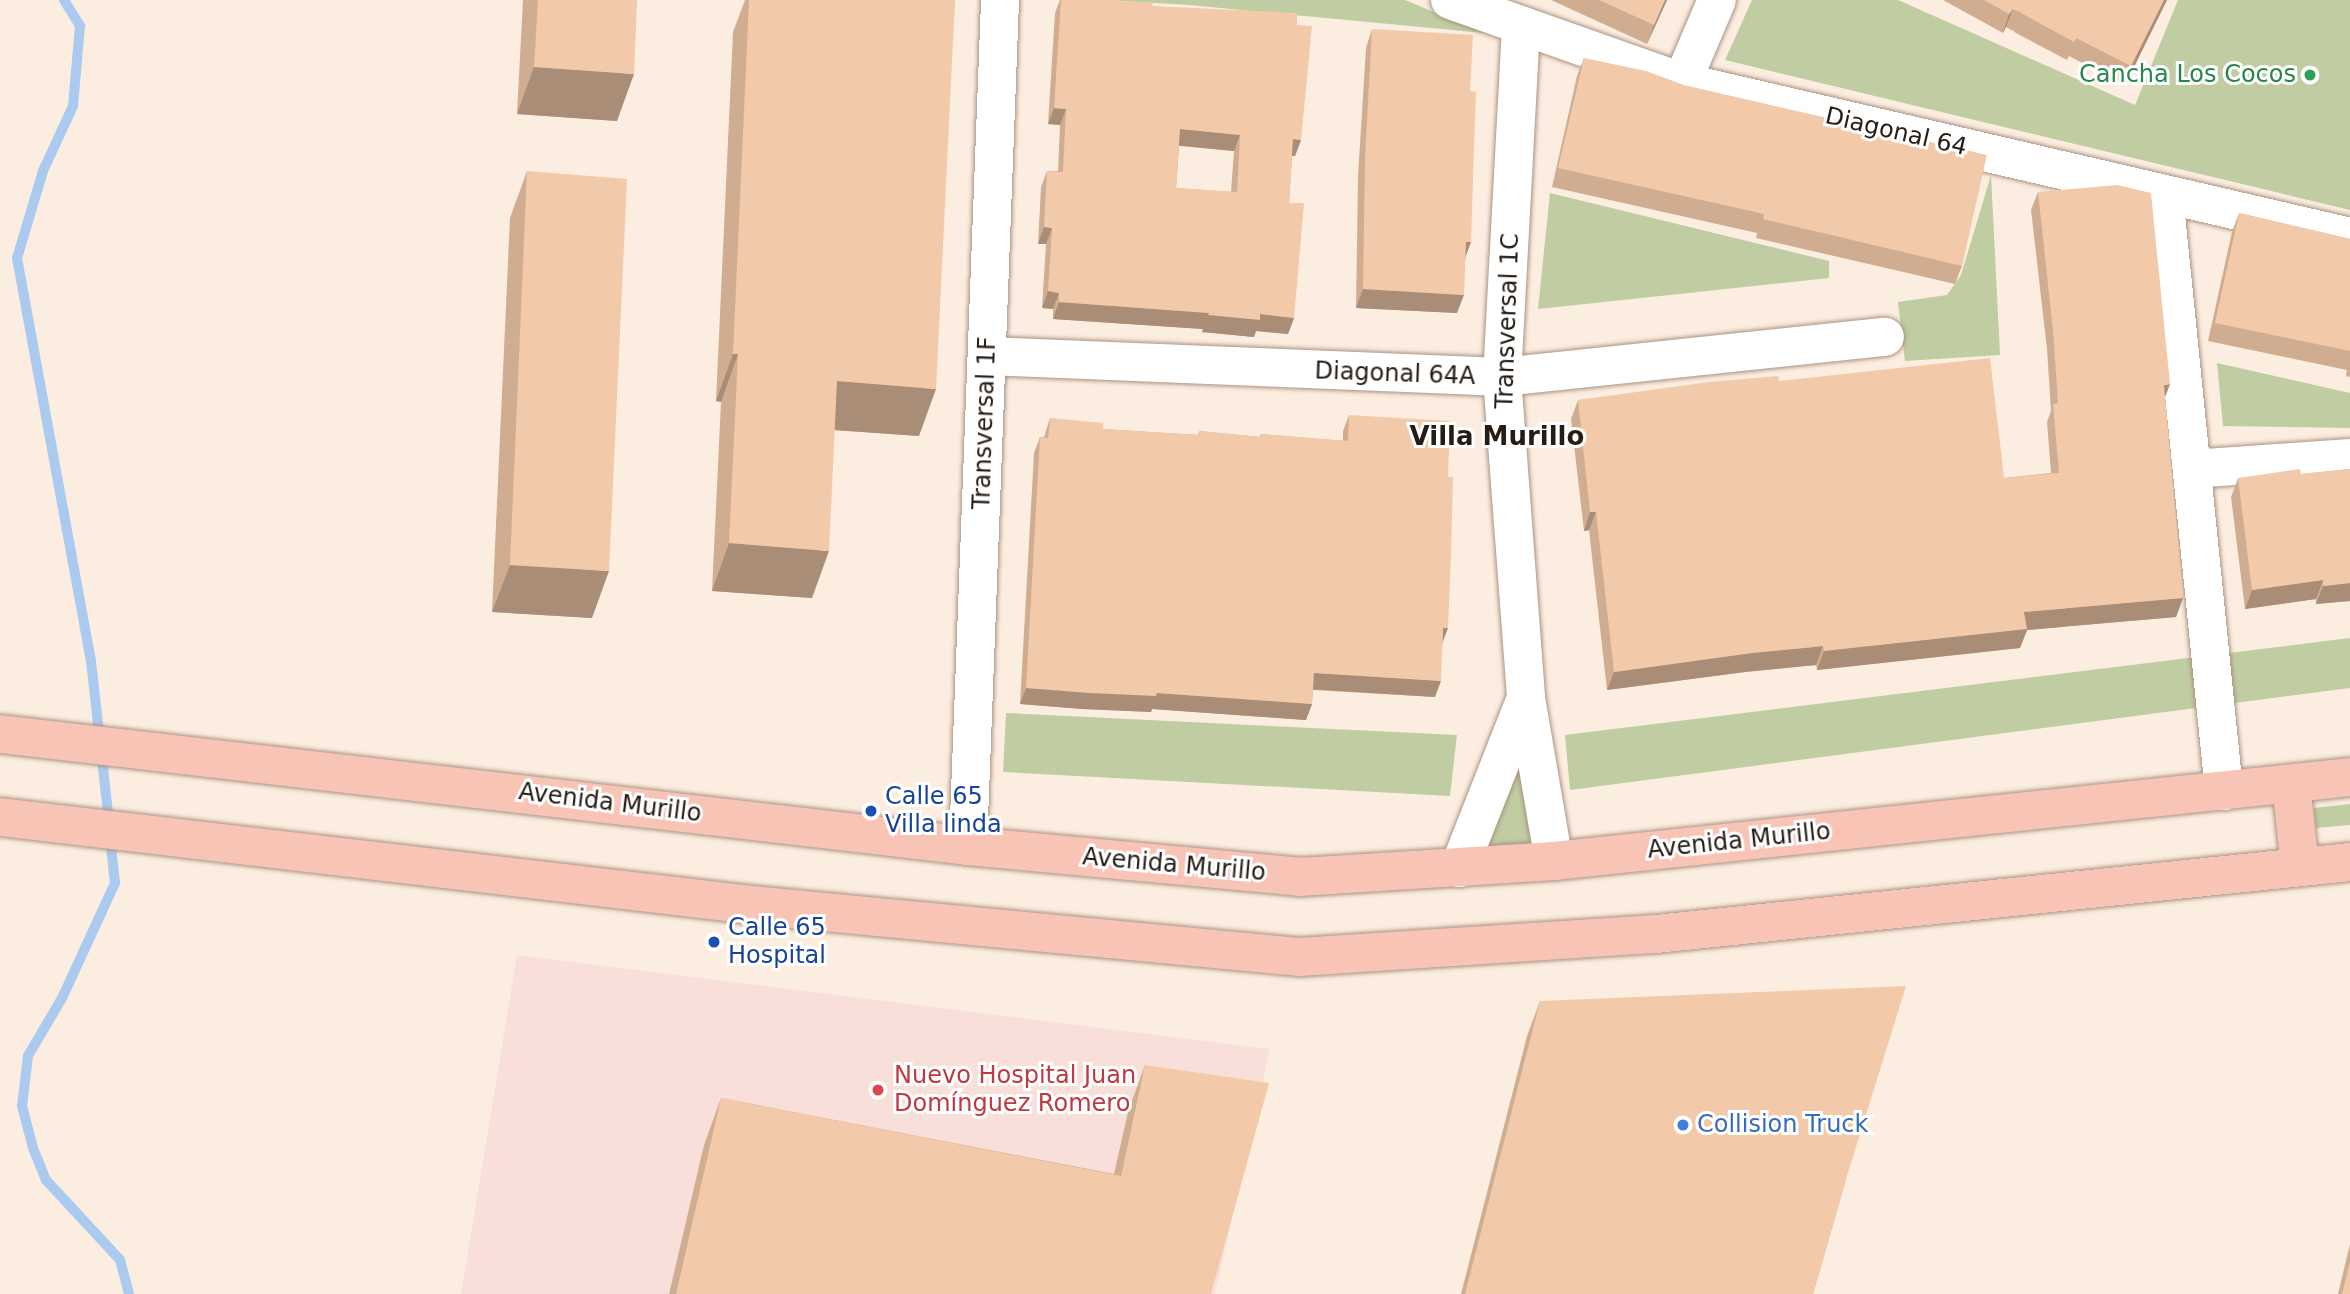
<!DOCTYPE html>
<meta charset="utf-8">
<style>
body{margin:0}
#map{position:relative;width:2350px;height:1294px;overflow:hidden;background:#fcede1;font-family:"DejaVu Sans",sans-serif}
div>[style]{position:absolute}
.medical>*{inset:0;background:#f9dfd9}
.green>*{inset:0;background:#c0cda2}
.stream>*{height:10px;margin:-5px;padding:0 5px;transform-origin:5px;border-radius:5px;background:#aacaf0}
.roads{filter:drop-shadow(0 0 2px #aa9381) drop-shadow(0 0 2px #aa9381)}
.minor>*{height:38px;margin:-19px;padding:0 19px;transform-origin:19px;border-radius:19px;background:#fff}
.major>*{height:38px;margin:-19px;padding:0 19px;transform-origin:19px;border-radius:19px;background:#f7c4b6}
.wall>*{inset:0;background:#d0ad91}
.shaded-wall>*{inset:0;background:#a98d76}
.building>*{inset:0;background:#f2c9a9}
.dots>*{width:19px;height:19px;translate:-50% -50%;box-sizing:border-box;border:4px solid #fff;border-radius:50%}
span{translate:-50% -50%;white-space:nowrap;text-align:center;line-height:1.15;-webkit-text-stroke:6px #fff;paint-order:stroke}
.leisure-label{font-size:24px;color:#27864d}
.right{translate:-100% -50%;text-align:right}
.street-label{font-size:24px;color:#241c15}
.transit-label{font-size:24px;color:#164399}
.left{translate:0 -50%;text-align:left}
.health-label{font-size:24px;color:#be3a42}
.shop-label{font-size:24px;color:#366cbe}
.neighbourhood-label{font-size:26px;color:#241c15;font-weight:700}
</style>
<div id="map">
<div class="medical">
<i style="clip-path:polygon(517px 955px,1270px 1049px,1215px 1294px,461px 1294px)"></i>
</div>
<div class="green">
<i style="clip-path:polygon(1104px 0,1405px 0,1484px 33px,1189px 5px)"></i>
<i style="clip-path:polygon(1752px 0,1898px 0,2135px 105px,2178px 0,2350px 0,2350px 210px,1725px 60px)"></i>
<i style="clip-path:polygon(1991px 175px,2000px 355px,1905px 361px,1898px 302px,1947px 295px,1961px 275px)"></i>
<i style="clip-path:polygon(1550px 193px,1829px 261px,1829px 278px,1538px 309px)"></i>
<i style="clip-path:polygon(2217px 363px,2350px 393px,2350px 428px,2223px 426px)"></i>
<i style="clip-path:polygon(2350px 638px,2350px 688px,1570px 790px,1565px 735px)"></i>
<i style="clip-path:polygon(1006px 713px,1457px 735px,1450px 796px,1003px 772px)"></i>
<i style="clip-path:polygon(1521px 722px,1533px 847px,1478px 850px)"></i>
<i style="clip-path:polygon(2350px 804px,2350px 825px,2316px 828px,2314px 808px)"></i>
</div>
<div class="stream">
<i style="left:64px;top:0;width:31px;rotate:58deg"></i>
<i style="left:80px;top:26px;width:80px;rotate:95deg"></i>
<i style="left:73px;top:106px;width:72px;rotate:114.8deg"></i>
<i style="left:43px;top:171px;width:91px;rotate:106.6deg"></i>
<i style="left:17px;top:258px;width:410px;rotate:79.6deg"></i>
<i style="left:91px;top:661px;width:162px;rotate:83.6deg"></i>
<i style="left:110px;top:838px;width:45px;rotate:83.7deg"></i>
<i style="left:115px;top:883px;width:127px;rotate:114.7deg"></i>
<i style="left:62px;top:998px;width:67px;rotate:120.4deg"></i>
<i style="left:28px;top:1056px;width:50px;rotate:96.8deg"></i>
<i style="left:22px;top:1106px;width:43px;rotate:75.3deg"></i>
<i style="left:33px;top:1148px;width:35px;rotate:68deg"></i>
<i style="left:46px;top:1180px;width:109px;rotate:47.2deg"></i>
<i style="left:120px;top:1260px;width:35px;rotate:75deg"></i>
</div>
<div class="roads">
<div class="minor">
<i style="left:1450px;top:0;width:246px;rotate:19.5deg"></i>
<i style="left:1682px;top:82px;width:686px;rotate:13.06deg"></i>
<i style="left:1521px;top:27px;width:351px;rotate:93.1deg"></i>
<i style="left:1502px;top:377px;width:322px;rotate:85.7deg"></i>
<i style="left:1526px;top:698px;width:165px;rotate:80.3deg"></i>
<i style="left:1682px;top:82px;width:89px;rotate:-66.9deg"></i>
<i style="left:2164px;top:195px;width:599px;rotate:84.25deg"></i>
<i style="left:987px;top:356px;width:515px;rotate:2.34deg"></i>
<i style="left:1502px;top:377px;width:385px;rotate:-6deg"></i>
<i style="left:2192px;top:469px;width:158px;rotate:-4deg"></i>
<i style="left:968px;top:846px;width:847px;rotate:-87.83deg"></i>
<i style="left:1459px;top:868px;width:183px;rotate:-68.5deg"></i>
</div>
<div class="major">
<i style="left:0;top:734px;width:974px;rotate:6.6deg"></i>
<i style="left:968px;top:846px;width:333px;rotate:5.3deg"></i>
<i style="left:1300px;top:877px;width:255px;rotate:-3.6deg"></i>
<i style="left:1554px;top:861px;width:800px;rotate:-6.02deg"></i>
<i style="left:2291px;top:784px;width:83px;rotate:83.8deg"></i>
<i style="left:0;top:817px;width:756px;rotate:6.68deg"></i>
<i style="left:751px;top:905px;width:550px;rotate:5.42deg"></i>
<i style="left:1299px;top:957px;width:358px;rotate:-3.7deg"></i>
<i style="left:1656px;top:934px;width:698px;rotate:-5.92deg"></i>
</div>
</div>
<div class="wall">
<i style="clip-path:polygon(523px 0,637px 0,617px 121px,517px 114px)"></i>
<i style="clip-path:polygon(745px 0,955px 0,919px 436px,834px 430px,812px 598px,712px 591px,721px 402px,716px 401px,733px 32px)"></i>
<i style="clip-path:polygon(evenodd,1060px 0,1108px 0,1297px 25px,1301px 140px,1295px 156px,1292px 156px,1289px 203px,1294px 318px,1288px 334px,1256px 331px,1254px 337px,1202px 332px,1203px 329px,1053px 319px,1053px 309px,1042px 308px,1046px 244px,1038px 244px,1041px 187px,1047px 171px,1058px 171px,1060px 125px,1048px 124px,1055px 13px,1060px 0,1179px 146px,1234px 151px,1231px 192px,1176px 188px,1179px 146px)"></i>
<i style="clip-path:polygon(1551px 0,1667px 0,1647px 44px)"></i>
<i style="clip-path:polygon(1943px 0,2167px 0,2125px 85px,2069px 56px,2067px 60px,2014px 32px,2014px 29px,2013px 31px,2006px 27px,2003px 33px)"></i>
<i style="clip-path:polygon(1372px 29px,1470px 91px,1471px 242px,1466px 255px,1457px 313px,1356px 308px,1358px 176px,1366px 48px)"></i>
<i style="clip-path:polygon(1584px 58px,1962px 266px,1955px 284px,1756px 238px,1757px 233px,1552px 187px,1577px 76px)"></i>
<i style="clip-path:polygon(527px 171px,592px 618px,492px 612px,510px 218px)"></i>
<i style="clip-path:polygon(2038px 192px,2165px 397px,2183px 598px,2176px 617px,2027px 630px,2020px 648px,1817px 670px,1816px 665px,1745px 672px,1607px 690px,1589px 530px,1584px 531px,1571px 419px,1578px 400px,1779px 381px,2004px 478px,2051px 473px,2047px 422px,2051px 411px,2047px 349px,2031px 210px)"></i>
<i style="clip-path:polygon(2239px 213px,2350px 239px,2350px 377px,2346px 376px,2347px 370px,2208px 341px,2232px 232px)"></i>
<i style="clip-path:polygon(1349px 415px,1442px 643px,1435px 697px,1313px 690px,1312px 704px,1306px 720px,1152px 709px,1151px 712px,1083px 709px,1020px 704px,1034px 453px,1040px 437px,1044px 437px,1050px 418px,1103px 429px,1198px 435px,1199px 431px,1260px 437px,1261px 434px,1343px 441px,1343px 431px)"></i>
<i style="clip-path:polygon(2350px 469px,2350px 601px,2316px 604px,2316px 599px,2245px 609px,2231px 497px,2238px 478px,2301px 474px)"></i>
<i style="clip-path:polygon(1540px 1001px,1846px 1179px,1813px 1294px,1461px 1294px,1527px 1036px)"></i>
<i style="clip-path:polygon(1145px 1065px,1211px 1294px,669px 1294px,704px 1145px,721px 1098px,1114px 1174px,1128px 1112px)"></i>
<i style="clip-path:polygon(2350px 1244px,2350px 1294px,2338px 1294px)"></i>
</div>
<div class="shaded-wall">
<i style="clip-path:polygon(1665px 0,1667px 0,1647px 44px,1654px 25px)"></i>
<i style="clip-path:polygon(2164px 0,2167px 0,2125px 85px,2131px 66px)"></i>
<i style="clip-path:polygon(2013px 9px,2006px 27px,2003px 33px,2009px 14px)"></i>
<i style="clip-path:polygon(534px 67px,634px 74px,617px 121px,517px 114px)"></i>
<i style="clip-path:polygon(1054px 108px,1066px 109px,1060px 125px,1048px 124px)"></i>
<i style="clip-path:polygon(1180px 129px,1240px 135px,1234px 151px,1174px 145px)"></i>
<i style="clip-path:polygon(1293px 139px,1301px 140px,1295px 156px,1287px 156px)"></i>
<i style="clip-path:polygon(1044px 227px,1052px 228px,1046px 244px,1038px 244px)"></i>
<i style="clip-path:polygon(1466px 242px,1471px 242px,1464px 261px)"></i>
<i style="clip-path:polygon(1363px 289px,1464px 295px,1457px 313px,1356px 308px)"></i>
<i style="clip-path:polygon(1048px 291px,1059px 293px,1053px 309px,1042px 308px)"></i>
<i style="clip-path:polygon(1059px 302px,1209px 313px,1203px 329px,1053px 319px)"></i>
<i style="clip-path:polygon(1260px 314px,1294px 318px,1288px 334px,1256px 331px,1254px 337px,1202px 332px,1208px 315px)"></i>
<i style="clip-path:polygon(733px 354px,738px 354px,721px 402px,716px 401px)"></i>
<i style="clip-path:polygon(837px 381px,936px 389px,919px 436px,819px 429px)"></i>
<i style="clip-path:polygon(2170px 384px,2163px 403px,2164px 385px)"></i>
<i style="clip-path:polygon(1590px 512px,1596px 512px,1589px 530px,1584px 531px)"></i>
<i style="clip-path:polygon(729px 543px,829px 551px,812px 598px,712px 591px)"></i>
<i style="clip-path:polygon(510px 565px,609px 571px,592px 618px,492px 612px)"></i>
<i style="clip-path:polygon(2323px 580px,2316px 599px,2245px 609px,2252px 590px)"></i>
<i style="clip-path:polygon(2350px 583px,2350px 601px,2316px 604px,2323px 586px)"></i>
<i style="clip-path:polygon(2183px 598px,2176px 617px,2027px 630px,2020px 648px,1817px 670px,1824px 651px,2024px 612px)"></i>
<i style="clip-path:polygon(1443px 628px,1448px 628px,1442px 644px)"></i>
<i style="clip-path:polygon(1823px 646px,1816px 665px,1745px 672px,1607px 690px,1614px 672px,1752px 653px)"></i>
<i style="clip-path:polygon(1314px 673px,1441px 681px,1435px 697px,1308px 689px)"></i>
<i style="clip-path:polygon(1026px 688px,1157px 693px,1312px 704px,1306px 720px,1152px 709px,1151px 712px,1083px 709px,1020px 704px)"></i>
</div>
<div class="building">
<i style="clip-path:polygon(538px 0,637px 0,634px 74px,534px 67px)"></i>
<i style="clip-path:polygon(749px 0,955px 0,936px 389px,837px 381px,829px 551px,729px 543px,738px 354px,733px 354px)"></i>
<i style="clip-path:polygon(evenodd,1061px 0,1108px 0,1153px 3px,1152px 6px,1297px 13px,1297px 25px,1312px 26px,1301px 140px,1293px 139px,1289px 203px,1304px 203px,1294px 318px,1260px 314px,1260px 320px,1208px 315px,1209px 313px,1059px 302px,1059px 293px,1048px 291px,1052px 228px,1044px 227px,1047px 171px,1063px 172px,1066px 109px,1054px 108px,1061px 0,1180px 129px,1240px 135px,1237px 192px,1176px 188px,1180px 129px)"></i>
<i style="clip-path:polygon(1599px 0,1665px 0,1654px 25px)"></i>
<i style="clip-path:polygon(1984px 0,2164px 0,2131px 66px,2076px 38px,2074px 42px,2021px 13px,2020px 9px,2020px 12px,2013px 9px,2009px 14px)"></i>
<i style="clip-path:polygon(1372px 29px,1473px 35px,1470px 91px,1476px 92px,1474px 147px,1471px 242px,1466px 242px,1464px 295px,1363px 289px,1365px 158px)"></i>
<i style="clip-path:polygon(1584px 58px,1646px 71px,1684px 85px,1987px 155px,1962px 266px,1763px 219px,1764px 214px,1558px 168px)"></i>
<i style="clip-path:polygon(527px 171px,627px 179px,609px 571px,510px 565px)"></i>
<i style="clip-path:polygon(2117px 185px,2151px 193px,2170px 384px,2164px 385px,2183px 598px,2024px 612px,2027px 629px,1824px 651px,1823px 646px,1752px 653px,1614px 672px,1596px 512px,1590px 512px,1578px 400px,1709px 382px,1778px 376px,1779px 381px,1990px 358px,2004px 478px,2059px 473px,2053px 404px,2058px 403px,2053px 331px,2038px 192px)"></i>
<i style="clip-path:polygon(2239px 213px,2350px 239px,2350px 351px,2215px 323px)"></i>
<i style="clip-path:polygon(1349px 415px,1450px 421px,1448px 477px,1453px 477px,1451px 555px,1448px 628px,1443px 628px,1441px 681px,1314px 673px,1312px 704px,1157px 693px,1156px 696px,1089px 693px,1026px 688px,1040px 437px,1048px 438px,1050px 418px,1103px 423px,1103px 429px,1199px 435px,1199px 431px,1261px 437px,1261px 434px,1348px 441px)"></i>
<i style="clip-path:polygon(2300px 469px,2301px 474px,2350px 469px,2350px 583px,2323px 586px,2323px 580px,2252px 590px,2238px 478px)"></i>
<i style="clip-path:polygon(1906px 986px,1846px 1179px,1813px 1294px,1465px 1294px,1540px 1001px)"></i>
<i style="clip-path:polygon(1145px 1065px,1269px 1083px,1211px 1294px,676px 1294px,721px 1098px,1121px 1176px)"></i>
<i style="clip-path:polygon(2350px 1262px,2350px 1294px,2342px 1294px)"></i>
</div>
<div class="dots">
<i style="left:2310px;top:75px;background:#2e9e5b"></i>
<i style="left:871px;top:811px;background:#1a4fb4"></i>
<i style="left:714px;top:942px;background:#1a4fb4"></i>
<i style="left:878px;top:1090px;background:#e0444e"></i>
<i style="left:1683px;top:1125px;background:#3f7fe0"></i>
</div>
<div class="leisure-label">
<span class="right" style="left:2296px;top:75px">Cancha Los Cocos</span>
</div>
<div class="street-label">
<span style="left:1896px;top:132px;rotate:13deg">Diagonal 64</span>
<span style="left:1508px;top:321px;rotate:-88deg">Transversal 1C</span>
<span style="left:1395px;top:374px;rotate:2deg">Diagonal 64A</span>
<span style="left:985px;top:423px;rotate:-88deg">Transversal 1F</span>
<span style="left:610px;top:803px;rotate:7deg">Avenida Murillo</span>
<span style="left:1739px;top:841px;rotate:-6deg">Avenida Murillo</span>
<span style="left:1174px;top:865px;rotate:5deg">Avenida Murillo</span>
</div>
<div class="transit-label">
<span class="left" style="left:885px;top:811px">Calle 65<br>Villa linda</span>
<span class="left" style="left:728px;top:942px">Calle 65<br>Hospital</span>
</div>
<div class="health-label">
<span class="left" style="left:894px;top:1090px">Nuevo Hospital Juan<br>Domínguez Romero</span>
</div>
<div class="shop-label">
<span class="left" style="left:1697px;top:1125px">Collision Truck</span>
</div>
<div class="neighbourhood-label">
<span style="left:1497px;top:437px">Villa Murillo</span>
</div>
</div>
